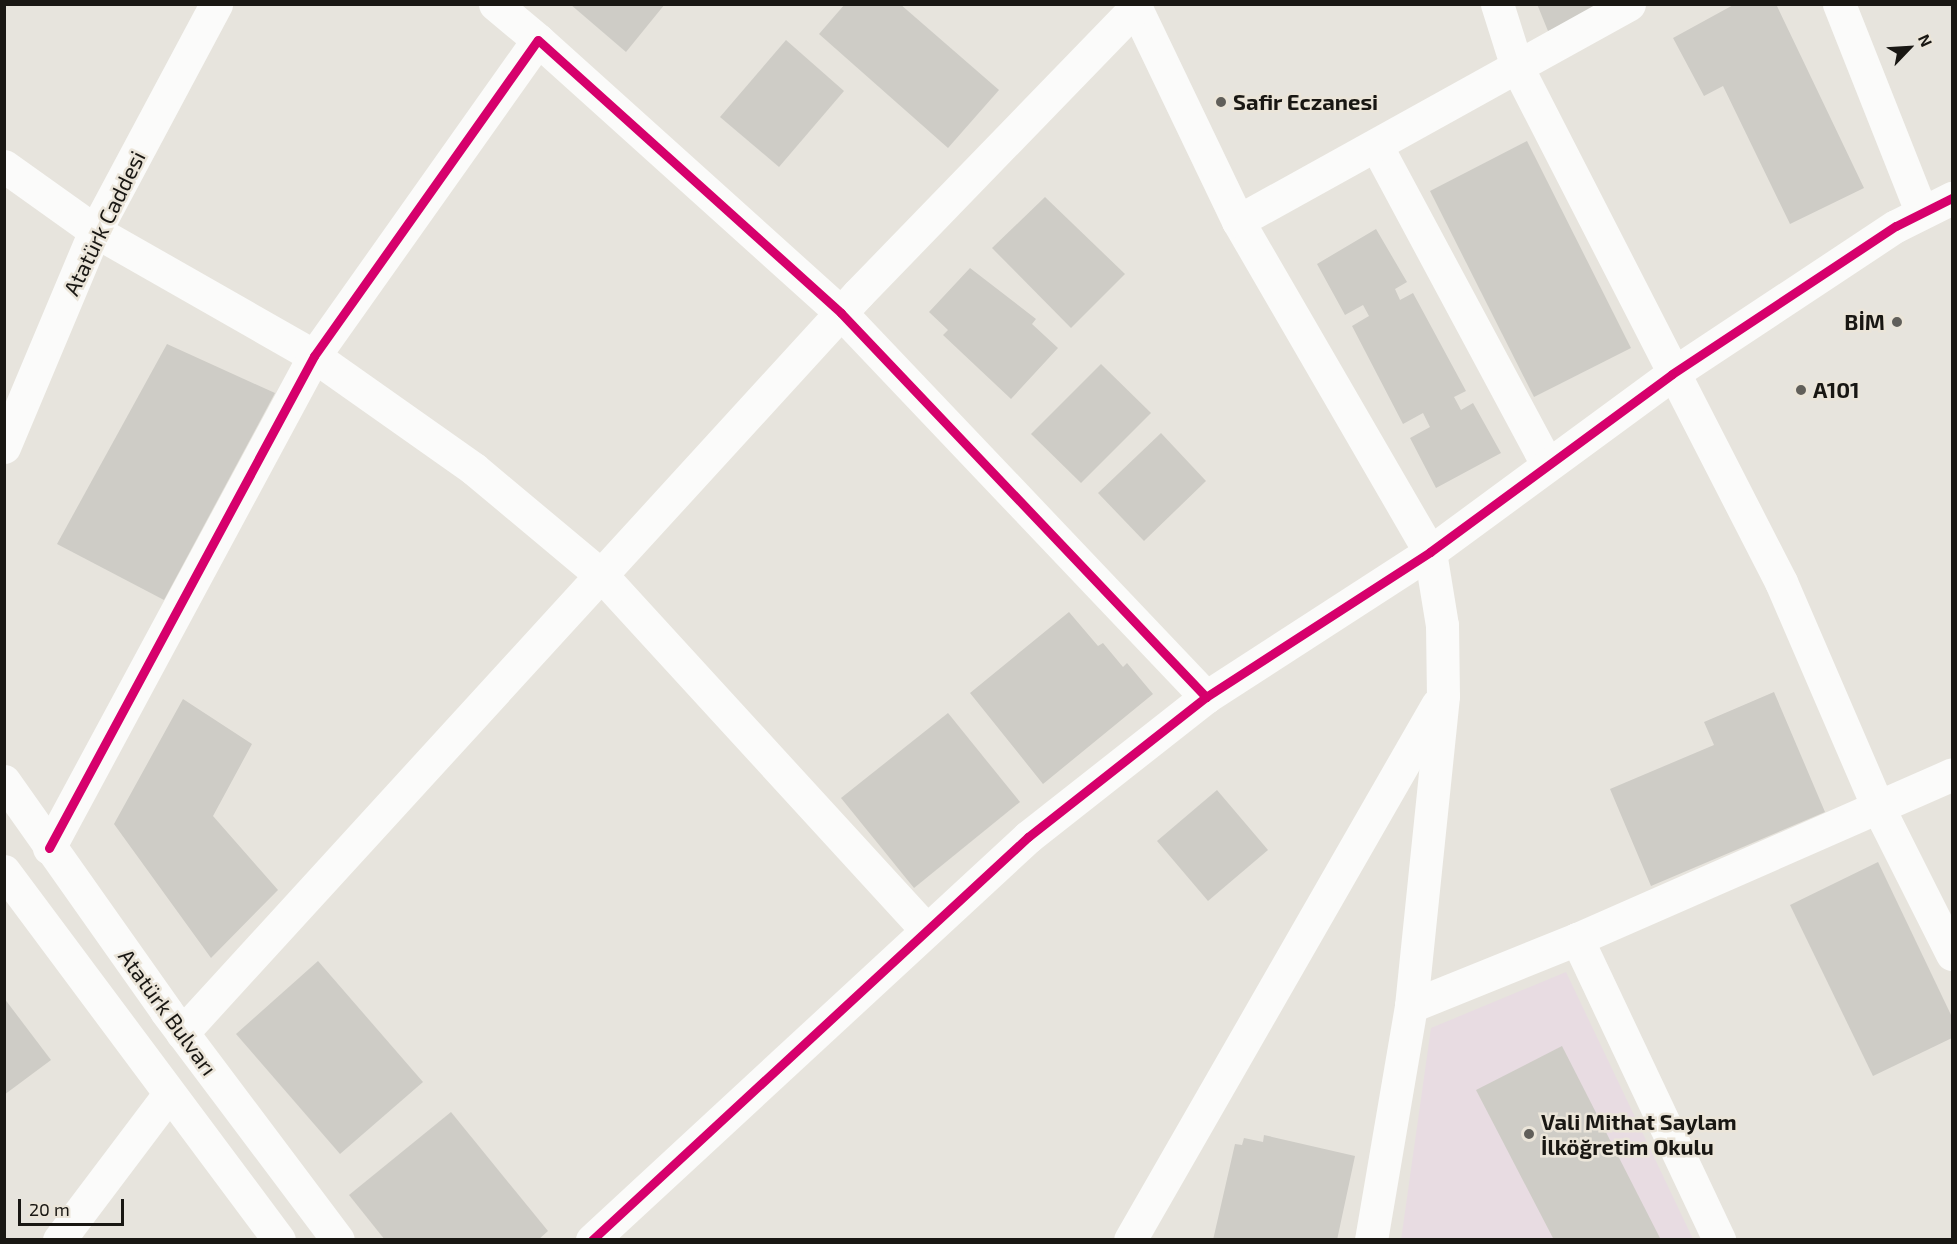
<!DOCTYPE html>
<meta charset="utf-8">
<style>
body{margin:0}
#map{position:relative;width:1957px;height:1244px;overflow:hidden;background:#e7e4dd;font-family:"Exo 2",sans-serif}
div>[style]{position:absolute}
.education>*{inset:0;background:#e8dce2}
.building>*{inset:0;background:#ceccc6}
.minor>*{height:33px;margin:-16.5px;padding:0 16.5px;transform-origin:16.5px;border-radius:16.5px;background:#fbfbfa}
.tertiary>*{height:33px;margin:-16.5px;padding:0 16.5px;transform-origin:16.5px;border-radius:16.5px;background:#fbfbfa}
.secondary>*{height:33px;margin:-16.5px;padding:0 16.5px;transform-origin:16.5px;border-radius:16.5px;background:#fbfbfa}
.cycleway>*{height:9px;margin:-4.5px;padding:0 4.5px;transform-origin:4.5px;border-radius:4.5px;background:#d6006c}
.dots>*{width:16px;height:16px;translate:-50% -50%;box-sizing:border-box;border:3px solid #ebe5d9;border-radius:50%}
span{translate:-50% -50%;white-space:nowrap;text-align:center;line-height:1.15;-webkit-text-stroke:5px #ebe5d9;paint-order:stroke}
.poi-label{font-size:22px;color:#191713;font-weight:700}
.left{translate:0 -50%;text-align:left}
.right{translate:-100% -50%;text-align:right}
.street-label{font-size:22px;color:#191713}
.frame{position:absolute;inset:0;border:6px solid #191713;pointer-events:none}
.north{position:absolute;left:1879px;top:18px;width:60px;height:60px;-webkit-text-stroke:4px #ebe5d9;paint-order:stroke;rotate:65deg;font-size:16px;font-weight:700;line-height:24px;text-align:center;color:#191713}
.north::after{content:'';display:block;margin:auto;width:21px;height:27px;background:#191713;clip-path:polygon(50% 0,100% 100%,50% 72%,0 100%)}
.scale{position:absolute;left:18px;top:1199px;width:106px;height:27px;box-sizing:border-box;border:3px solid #191713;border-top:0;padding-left:8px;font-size:18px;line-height:21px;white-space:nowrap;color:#191713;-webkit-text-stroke:4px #ebe5d9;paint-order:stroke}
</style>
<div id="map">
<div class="education">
<i style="clip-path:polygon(1566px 972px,1693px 1239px,1401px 1240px,1431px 1028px)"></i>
</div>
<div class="building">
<i style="clip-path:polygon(570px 4px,665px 4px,626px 52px)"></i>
<i style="clip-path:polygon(845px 4px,900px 4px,999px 90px,948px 148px,819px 34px)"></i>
<i style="clip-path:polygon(1537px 4px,1616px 4px,1548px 31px)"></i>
<i style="clip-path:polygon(1735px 4px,1776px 4px,1864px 188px,1790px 224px,1723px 86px,1704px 96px,1673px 38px)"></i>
<i style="clip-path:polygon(786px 40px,844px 91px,779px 167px,720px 117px)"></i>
<i style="clip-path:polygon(1527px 141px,1631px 348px,1534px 397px,1430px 191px)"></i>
<i style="clip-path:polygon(1045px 197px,1125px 274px,1071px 328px,992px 248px)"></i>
<i style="clip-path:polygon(1376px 229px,1407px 282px,1395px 289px,1400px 300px,1413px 293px,1466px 391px,1454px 397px,1461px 410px,1473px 403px,1501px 453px,1436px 488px,1410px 438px,1430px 427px,1423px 413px,1403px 424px,1352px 326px,1369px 316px,1363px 305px,1345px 315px,1317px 264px)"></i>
<i style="clip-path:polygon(970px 268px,1036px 319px,1032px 324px,1058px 348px,1011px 399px,943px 335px,948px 330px,929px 312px)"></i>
<i style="clip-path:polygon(167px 344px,275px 393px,164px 600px,57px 544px)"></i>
<i style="clip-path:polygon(1101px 364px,1151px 413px,1081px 483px,1031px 434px)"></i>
<i style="clip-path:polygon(1161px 433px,1206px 481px,1144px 541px,1098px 493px)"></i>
<i style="clip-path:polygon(1069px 612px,1098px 646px,1103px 643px,1123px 667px,1127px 663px,1153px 694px,1043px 784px,970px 693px)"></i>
<i style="clip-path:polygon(1774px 692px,1825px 812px,1651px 886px,1610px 789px,1714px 745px,1704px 722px)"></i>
<i style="clip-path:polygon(183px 699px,252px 744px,213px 816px,278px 890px,211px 958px,114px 824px)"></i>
<i style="clip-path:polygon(948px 713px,1020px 802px,914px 888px,841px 798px)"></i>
<i style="clip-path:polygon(1217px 790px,1268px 850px,1208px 901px,1157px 841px)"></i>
<i style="clip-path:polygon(1878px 862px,1952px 1017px,1952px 1038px,1873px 1076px,1790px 905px)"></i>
<i style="clip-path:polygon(318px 961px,423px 1082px,340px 1154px,236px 1034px)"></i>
<i style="clip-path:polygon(4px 998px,51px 1060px,4px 1095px)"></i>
<i style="clip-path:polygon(1562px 1046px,1661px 1240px,1554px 1240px,1476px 1090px)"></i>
<i style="clip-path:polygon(451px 1112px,548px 1231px,538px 1240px,385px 1240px,349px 1195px)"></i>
<i style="clip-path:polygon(1264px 1135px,1355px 1156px,1337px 1240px,1213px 1240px,1235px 1144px,1242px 1145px,1244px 1138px,1263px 1142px)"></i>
</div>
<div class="minor">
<i style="left:495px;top:4px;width:56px;rotate:39.9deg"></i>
<i style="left:1134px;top:4px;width:241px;rotate:64.4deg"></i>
<i style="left:1238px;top:221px;width:383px;rotate:59.9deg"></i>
<i style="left:1430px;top:552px;width:74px;rotate:80.7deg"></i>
<i style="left:1442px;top:625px;width:71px;rotate:89.2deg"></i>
<i style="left:1443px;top:696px;width:312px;rotate:95.9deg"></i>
<i style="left:1411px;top:1006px;width:237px;rotate:99.7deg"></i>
<i style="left:1497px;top:4px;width:66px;rotate:72.4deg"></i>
<i style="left:1517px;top:67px;width:579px;rotate:62.86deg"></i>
<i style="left:1781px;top:582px;width:243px;rotate:66.7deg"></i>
<i style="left:1877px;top:805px;width:167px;rotate:63.3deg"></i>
<i style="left:1839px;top:4px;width:223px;rotate:68.4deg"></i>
<i style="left:1377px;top:147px;width:360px;rotate:61.8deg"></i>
<i style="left:4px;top:166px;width:112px;rotate:35.5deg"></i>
<i style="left:95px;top:231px;width:252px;rotate:29.7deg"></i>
<i style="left:314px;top:356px;width:196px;rotate:35.2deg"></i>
<i style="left:474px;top:469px;width:168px;rotate:39.9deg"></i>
<i style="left:603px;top:577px;width:479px;rotate:47.5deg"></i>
<i style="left:1238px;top:221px;width:447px;rotate:-29deg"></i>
<i style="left:49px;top:848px;width:559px;rotate:-61.69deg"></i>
<i style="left:314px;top:356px;width:387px;rotate:-54.7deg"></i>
<i style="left:538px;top:40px;width:408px;rotate:42deg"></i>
<i style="left:841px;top:313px;width:530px;rotate:46.45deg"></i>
<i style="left:1577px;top:939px;width:333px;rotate:64.7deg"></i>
<i style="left:1411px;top:1006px;width:179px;rotate:-22deg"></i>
<i style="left:1577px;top:939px;width:410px;rotate:-23.7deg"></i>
<i style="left:182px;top:1033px;width:1002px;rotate:-47.55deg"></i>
<i style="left:858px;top:294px;width:398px;rotate:-45.9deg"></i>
<i style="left:59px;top:1240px;width:183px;rotate:-53deg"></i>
<i style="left:592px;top:1240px;width:594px;rotate:-42.75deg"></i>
<i style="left:1028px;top:837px;width:226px;rotate:-38.2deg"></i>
<i style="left:1206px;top:697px;width:267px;rotate:-32.9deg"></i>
<i style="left:1430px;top:552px;width:300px;rotate:-36.3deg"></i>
<i style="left:1672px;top:374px;width:268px;rotate:-33.5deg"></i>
<i style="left:1896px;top:226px;width:63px;rotate:-26.6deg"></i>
<i style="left:1130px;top:1240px;width:617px;rotate:-60.15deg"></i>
</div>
<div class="tertiary">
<i style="left:4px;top:447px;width:234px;rotate:-67.2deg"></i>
<i style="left:95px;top:231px;width:257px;rotate:-61.9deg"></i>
</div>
<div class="secondary">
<i style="left:4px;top:781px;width:281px;rotate:54.8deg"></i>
<i style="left:166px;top:1011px;width:286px;rotate:53.1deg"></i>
<i style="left:4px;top:871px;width:460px;rotate:53.3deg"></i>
</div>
<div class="cycleway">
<i style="left:49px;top:848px;width:559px;rotate:-61.69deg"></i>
<i style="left:314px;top:356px;width:387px;rotate:-54.7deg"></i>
<i style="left:538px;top:40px;width:408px;rotate:42deg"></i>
<i style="left:841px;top:313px;width:530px;rotate:46.45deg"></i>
<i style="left:592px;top:1240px;width:594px;rotate:-42.75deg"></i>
<i style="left:1028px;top:837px;width:226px;rotate:-38.2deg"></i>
<i style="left:1206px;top:697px;width:267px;rotate:-32.9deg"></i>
<i style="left:1430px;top:552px;width:300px;rotate:-36.3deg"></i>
<i style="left:1672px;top:374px;width:268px;rotate:-33.5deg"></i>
<i style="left:1896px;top:226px;width:63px;rotate:-26.6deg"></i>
</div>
<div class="dots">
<i style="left:1221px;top:102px;background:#615f5a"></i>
<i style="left:1897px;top:322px;background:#615f5a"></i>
<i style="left:1801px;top:390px;background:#615f5a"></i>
<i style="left:1529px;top:1134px;background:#615f5a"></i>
</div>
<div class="poi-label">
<span class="left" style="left:1233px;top:102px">Safir Eczanesi</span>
<span class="right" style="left:1885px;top:322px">BİM</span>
<span class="left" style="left:1813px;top:390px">A101</span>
<span class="left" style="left:1541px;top:1134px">Vali Mithat Saylam<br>İlköğretim Okulu</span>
</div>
<div class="street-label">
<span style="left:104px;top:223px;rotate:-64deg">Atatürk Caddesi</span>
<span style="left:168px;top:1012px;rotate:54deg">Atatürk Bulvarı</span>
</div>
<div class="frame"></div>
<div class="north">N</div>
<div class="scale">20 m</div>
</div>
